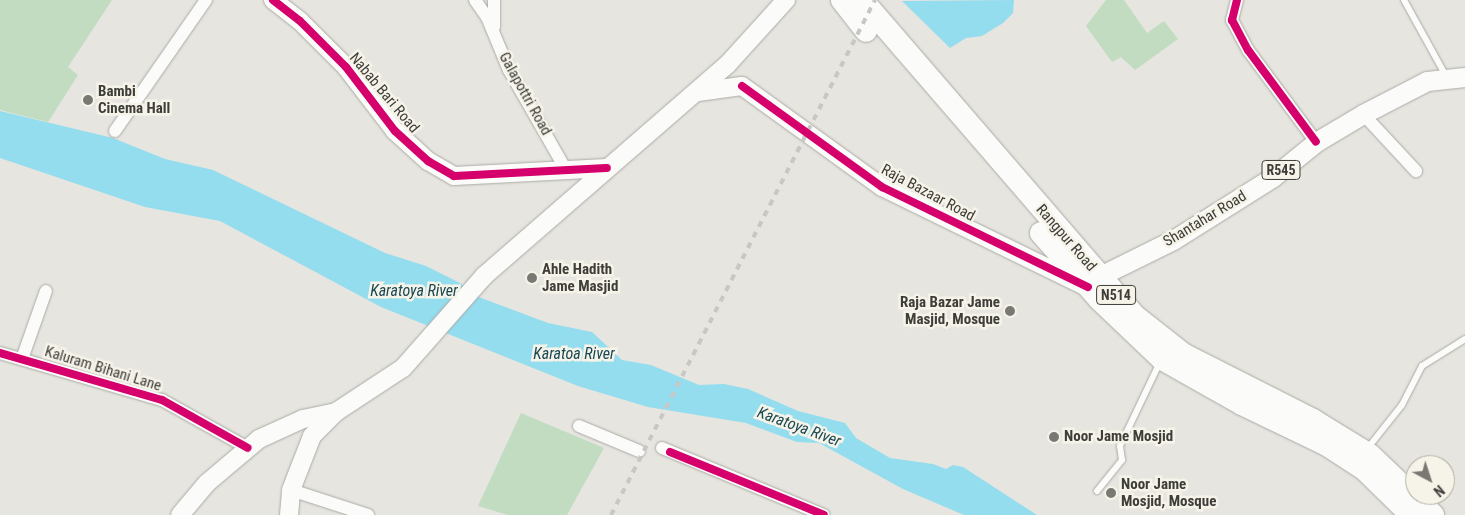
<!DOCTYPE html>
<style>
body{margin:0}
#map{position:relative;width:1465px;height:515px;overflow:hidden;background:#e6e5df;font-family:"Roboto Condensed",sans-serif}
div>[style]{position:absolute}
.green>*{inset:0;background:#c1dcc0}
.water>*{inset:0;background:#93ddef}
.roads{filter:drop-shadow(0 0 1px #abaaa6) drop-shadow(0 0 1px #abaaa6)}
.lane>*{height:6px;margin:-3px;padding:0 3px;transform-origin:3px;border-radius:3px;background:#fbfbfa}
.street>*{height:12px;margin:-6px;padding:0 6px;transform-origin:6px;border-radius:6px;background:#fbfbfa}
.secondary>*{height:18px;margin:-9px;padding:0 9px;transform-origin:9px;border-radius:9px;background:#fbfbfa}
.primary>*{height:19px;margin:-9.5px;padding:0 9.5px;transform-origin:9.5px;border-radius:9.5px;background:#fbfbfa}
.highway>*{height:22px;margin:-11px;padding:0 11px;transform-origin:11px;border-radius:11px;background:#fbfbfa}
.rail>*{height:4px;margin-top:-2px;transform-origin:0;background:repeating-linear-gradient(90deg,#c7c7c6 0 6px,transparent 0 12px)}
.cycleway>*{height:8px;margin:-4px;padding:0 4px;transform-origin:4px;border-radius:4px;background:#d6006c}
.dots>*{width:14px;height:14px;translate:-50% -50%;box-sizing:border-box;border:2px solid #f6f3e9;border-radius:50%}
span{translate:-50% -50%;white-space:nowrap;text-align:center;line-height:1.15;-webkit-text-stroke:5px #f6f3e9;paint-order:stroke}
.shield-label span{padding:1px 4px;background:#f6f3e9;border:1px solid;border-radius:4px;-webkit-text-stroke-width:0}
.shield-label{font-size:14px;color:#3e3d39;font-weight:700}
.poi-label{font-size:15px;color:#3e3d39;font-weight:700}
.left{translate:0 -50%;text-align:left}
.right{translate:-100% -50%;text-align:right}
.street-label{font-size:15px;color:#3e3d39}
.water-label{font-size:16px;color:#194854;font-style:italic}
.north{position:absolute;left:1405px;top:455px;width:50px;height:50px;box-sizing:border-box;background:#f6f3e9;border:1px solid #acaaa3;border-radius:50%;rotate:140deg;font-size:14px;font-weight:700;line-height:20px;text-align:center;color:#3e3d39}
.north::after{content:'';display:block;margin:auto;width:18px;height:22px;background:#797873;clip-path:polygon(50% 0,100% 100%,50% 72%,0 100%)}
</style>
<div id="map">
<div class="green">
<i style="clip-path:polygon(0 0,112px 0,68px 67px,78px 75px,48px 122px,0 110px)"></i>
<i style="clip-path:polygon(1106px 0,1124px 0,1147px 33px,1164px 21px,1178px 39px,1135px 70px,1121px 57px,1112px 62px,1086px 26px)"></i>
<i style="clip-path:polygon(521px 413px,604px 448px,567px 515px,508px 515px,478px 506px)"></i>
</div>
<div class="water">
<i style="clip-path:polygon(1014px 0,1013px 13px,1003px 23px,982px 36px,966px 38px,950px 48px,902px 1px)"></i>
<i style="clip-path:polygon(0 111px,113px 138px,165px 159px,213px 170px,385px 253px,426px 266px,460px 283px,476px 296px,548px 323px,592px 332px,622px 360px,651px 365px,699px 385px,724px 384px,748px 389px,798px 411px,845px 423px,856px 438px,890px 458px,933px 464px,946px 469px,953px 465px,963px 467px,1037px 515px,964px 515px,903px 489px,819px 443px,797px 442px,746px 423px,648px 407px,578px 386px,381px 307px,220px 221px,145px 207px,0 158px)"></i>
</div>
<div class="roads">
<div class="lane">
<i style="left:1404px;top:0;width:87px;rotate:61.1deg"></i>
<i style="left:1367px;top:449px;width:56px;rotate:-51.5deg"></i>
<i style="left:1402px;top:405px;width:44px;rotate:-62.9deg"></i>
<i style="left:1422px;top:366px;width:51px;rotate:-32.1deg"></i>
<i style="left:1097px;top:491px;width:40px;rotate:-51deg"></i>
<i style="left:1122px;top:460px;width:14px;rotate:-98deg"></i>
<i style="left:1120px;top:446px;width:93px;rotate:-64.5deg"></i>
</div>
<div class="street">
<i style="left:475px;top:0;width:21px;rotate:55deg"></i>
<i style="left:487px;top:17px;width:57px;rotate:67.5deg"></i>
<i style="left:509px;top:70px;width:115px;rotate:60.3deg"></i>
<i style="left:494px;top:0;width:27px;rotate:90deg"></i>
<i style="left:1237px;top:0;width:21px;rotate:104deg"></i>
<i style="left:1232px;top:20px;width:34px;rotate:62deg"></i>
<i style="left:1248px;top:50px;width:114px;rotate:53.5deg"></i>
<i style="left:1363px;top:114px;width:78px;rotate:47.1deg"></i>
<i style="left:115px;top:131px;width:160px;rotate:-55.2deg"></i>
<i style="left:0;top:353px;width:169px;rotate:16.2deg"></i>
<i style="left:162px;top:400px;width:98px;rotate:29.2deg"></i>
<i style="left:22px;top:359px;width:72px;rotate:-70.6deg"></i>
<i style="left:579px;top:426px;width:65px;rotate:22.6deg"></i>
<i style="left:662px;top:448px;width:175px;rotate:22.5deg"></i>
<i style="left:291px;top:490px;width:81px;rotate:18deg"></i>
</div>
<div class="secondary">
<i style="left:273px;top:0;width:34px;rotate:38deg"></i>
<i style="left:300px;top:21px;width:65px;rotate:45deg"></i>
<i style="left:346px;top:67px;width:81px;rotate:52.6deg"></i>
<i style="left:395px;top:131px;width:45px;rotate:42.3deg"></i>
<i style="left:428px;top:161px;width:30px;rotate:30deg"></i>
<i style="left:454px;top:176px;width:153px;rotate:-3deg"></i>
<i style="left:742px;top:86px;width:173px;rotate:35.8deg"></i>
<i style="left:882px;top:187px;width:226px;rotate:26deg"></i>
<i style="left:698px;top:92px;width:44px;rotate:-7.8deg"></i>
<i style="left:180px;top:515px;width:42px;rotate:-49.8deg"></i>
<i style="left:207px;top:483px;width:68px;rotate:-40.2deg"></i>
<i style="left:259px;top:439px;width:48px;rotate:-24.4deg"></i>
<i style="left:303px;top:419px;width:34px;rotate:-12deg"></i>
<i style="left:289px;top:515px;width:25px;rotate:-85deg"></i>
<i style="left:291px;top:490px;width:58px;rotate:-68.7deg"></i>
<i style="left:312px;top:436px;width:34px;rotate:-45deg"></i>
<i style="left:336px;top:412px;width:80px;rotate:-33.3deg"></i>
<i style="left:403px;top:368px;width:123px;rotate:-48.6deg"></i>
<i style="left:484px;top:276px;width:322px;rotate:-41deg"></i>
<i style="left:727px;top:65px;width:88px;rotate:-47.8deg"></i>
</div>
<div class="primary">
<i style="left:1100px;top:276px;width:81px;rotate:-26.3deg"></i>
<i style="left:1173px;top:240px;width:118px;rotate:-32.2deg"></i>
<i style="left:1273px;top:177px;width:55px;rotate:-39.1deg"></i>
<i style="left:1316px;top:142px;width:55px;rotate:-30.8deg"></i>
<i style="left:1363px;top:114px;width:72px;rotate:-27.3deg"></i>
<i style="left:1427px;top:81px;width:38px;rotate:-6deg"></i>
</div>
<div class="highway">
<i style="left:842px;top:0;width:39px;rotate:52deg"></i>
<i style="left:862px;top:0;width:419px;rotate:49.2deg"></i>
<i style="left:1136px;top:317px;width:60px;rotate:38.2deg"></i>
<i style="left:1183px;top:354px;width:146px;rotate:26.9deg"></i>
<i style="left:1313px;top:420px;width:67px;rotate:31.6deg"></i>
<i style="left:1370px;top:455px;width:87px;rotate:43.6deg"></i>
<i style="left:1041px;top:233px;width:88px;rotate:48.7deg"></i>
<i style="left:1099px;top:299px;width:87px;rotate:43.6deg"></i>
<i style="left:1162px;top:359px;width:92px;rotate:29.4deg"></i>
<i style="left:1242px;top:404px;width:94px;rotate:25.8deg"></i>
<i style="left:1327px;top:445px;width:44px;rotate:33deg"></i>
<i style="left:1364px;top:469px;width:66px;rotate:44.4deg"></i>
</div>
</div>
<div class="rail">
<i style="left:611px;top:515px;width:579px;rotate:-62.86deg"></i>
</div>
<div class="cycleway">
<i style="left:273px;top:0;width:34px;rotate:38deg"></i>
<i style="left:300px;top:21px;width:65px;rotate:45deg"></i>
<i style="left:346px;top:67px;width:81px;rotate:52.6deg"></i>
<i style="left:395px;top:131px;width:45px;rotate:42.3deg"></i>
<i style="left:428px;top:161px;width:30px;rotate:30deg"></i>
<i style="left:454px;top:176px;width:153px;rotate:-3deg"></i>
<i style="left:1237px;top:0;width:21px;rotate:104deg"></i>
<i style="left:1232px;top:20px;width:34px;rotate:62deg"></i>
<i style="left:1248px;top:50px;width:114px;rotate:53.5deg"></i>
<i style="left:742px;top:86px;width:173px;rotate:35.8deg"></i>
<i style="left:882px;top:187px;width:229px;rotate:25.9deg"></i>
<i style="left:0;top:353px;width:169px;rotate:16.2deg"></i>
<i style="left:162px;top:400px;width:98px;rotate:29.2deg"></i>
<i style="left:670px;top:452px;width:166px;rotate:22.2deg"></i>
</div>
<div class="dots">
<i style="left:88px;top:100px;background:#797873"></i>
<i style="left:532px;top:278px;background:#797873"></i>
<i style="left:1010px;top:311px;background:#797873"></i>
<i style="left:1054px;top:437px;background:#797873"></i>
<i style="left:1111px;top:493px;background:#797873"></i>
</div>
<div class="shield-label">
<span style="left:1281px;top:170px">R545</span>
<span style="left:1116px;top:295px">N514</span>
</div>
<div class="poi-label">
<span class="left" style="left:98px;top:100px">Bambi<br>Cinema Hall</span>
<span class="left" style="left:542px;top:278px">Ahle Hadith<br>Jame Masjid</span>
<span class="right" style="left:1000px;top:311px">Raja Bazar Jame<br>Masjid, Mosque</span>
<span class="left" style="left:1064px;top:437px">Noor Jame Mosjid</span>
<span class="left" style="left:1121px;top:493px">Noor Jame<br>Mosjid, Mosque</span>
</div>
<div class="street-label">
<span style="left:384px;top:93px;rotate:50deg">Nabab Bari Road</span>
<span style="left:525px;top:94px;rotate:61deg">Galapottri Road</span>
<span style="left:928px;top:193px;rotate:28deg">Raja Bazaar Road</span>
<span style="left:1205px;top:219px;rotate:-31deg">Shantahar Road</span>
<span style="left:1066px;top:238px;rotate:49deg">Rangpur Road</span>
<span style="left:103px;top:369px;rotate:17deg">Kaluram Bihani Lane</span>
</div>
<div class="water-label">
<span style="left:414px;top:291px">Karatoya River</span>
<span style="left:574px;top:354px">Karatoa River</span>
<span style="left:799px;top:427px;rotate:20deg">Karatoya River</span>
</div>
<div class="north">N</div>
</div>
